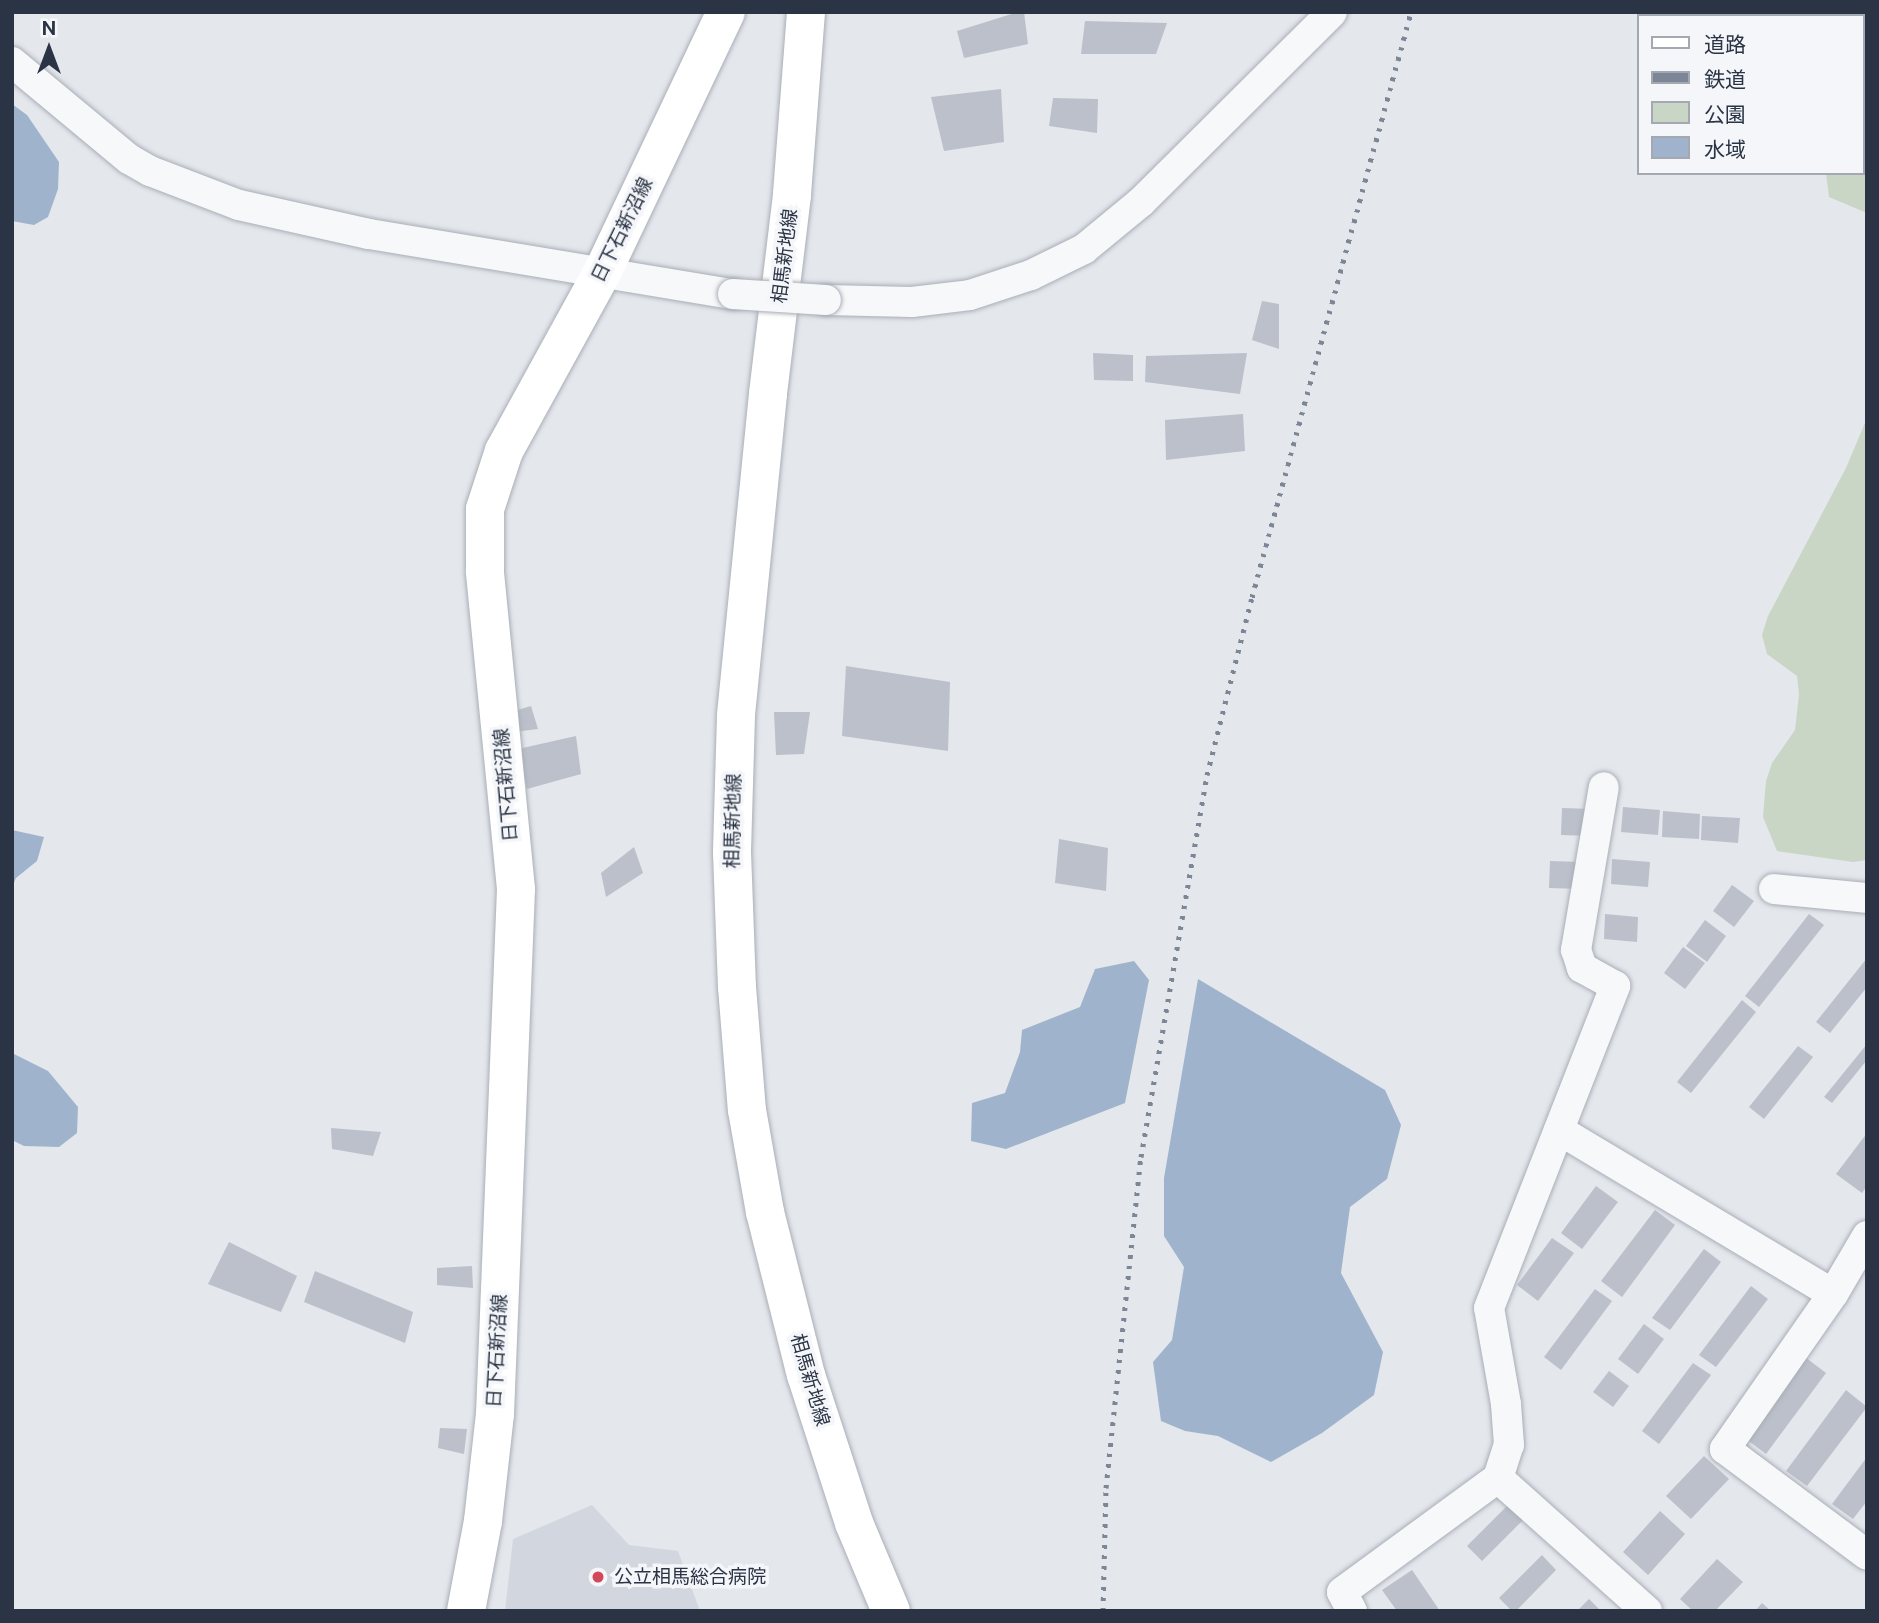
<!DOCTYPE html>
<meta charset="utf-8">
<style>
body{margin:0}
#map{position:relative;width:1879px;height:1623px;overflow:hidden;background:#e4e7ec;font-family:"Public Sans","Noto Sans JP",sans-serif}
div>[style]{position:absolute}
.built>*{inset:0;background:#d2d6de}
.green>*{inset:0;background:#c9d6c5}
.water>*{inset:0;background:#9fb4cc}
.building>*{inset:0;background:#bbc0ca}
.roads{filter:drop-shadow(0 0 2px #a9aeb7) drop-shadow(0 0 2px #a9aeb7)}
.minor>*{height:30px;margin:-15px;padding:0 15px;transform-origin:15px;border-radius:15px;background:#f7f8fa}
.major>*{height:38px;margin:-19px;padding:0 19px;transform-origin:19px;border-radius:19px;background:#fff}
.rail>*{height:5px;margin-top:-2.5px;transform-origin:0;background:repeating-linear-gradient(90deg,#7d8696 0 3.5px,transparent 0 10.5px)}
.bridges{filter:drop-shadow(0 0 2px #a9aeb7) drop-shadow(0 0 2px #a9aeb7)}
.minor-bridge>*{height:30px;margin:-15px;padding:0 15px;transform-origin:15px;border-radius:15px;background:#f7f8fa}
.dots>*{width:19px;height:19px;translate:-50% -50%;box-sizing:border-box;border:4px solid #f4f6f9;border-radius:50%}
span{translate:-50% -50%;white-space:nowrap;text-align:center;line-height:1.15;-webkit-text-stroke:7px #f4f6f9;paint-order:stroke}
.street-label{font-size:19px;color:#2b3445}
.poi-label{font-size:19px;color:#2b3445}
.left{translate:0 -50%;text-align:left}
.frame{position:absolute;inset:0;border:14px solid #2b3445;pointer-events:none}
.legend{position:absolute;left:1637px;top:14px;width:228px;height:161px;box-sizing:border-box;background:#f4f6f9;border:2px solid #a4a8b1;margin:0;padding:9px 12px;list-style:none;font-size:21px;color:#2b3445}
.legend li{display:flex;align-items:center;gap:14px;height:35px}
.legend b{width:35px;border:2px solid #a4a8b1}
.north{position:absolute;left:14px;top:14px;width:70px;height:70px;-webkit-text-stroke:5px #f4f6f9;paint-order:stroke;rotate:0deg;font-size:19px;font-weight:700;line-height:28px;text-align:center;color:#2b3445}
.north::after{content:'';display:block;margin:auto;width:24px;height:32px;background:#2b3445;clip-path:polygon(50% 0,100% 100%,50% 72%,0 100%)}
</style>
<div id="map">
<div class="built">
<i style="clip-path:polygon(592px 1505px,629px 1545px,678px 1551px,700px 1611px,505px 1611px,513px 1539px)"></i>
</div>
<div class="green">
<i style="clip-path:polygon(1863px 12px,1867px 12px,1867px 70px,1863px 65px)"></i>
<i style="clip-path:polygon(1863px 94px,1867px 95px,1867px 213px,1829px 197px,1826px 173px,1863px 173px)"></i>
<i style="clip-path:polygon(1867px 418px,1867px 860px,1853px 862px,1777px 851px,1763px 817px,1766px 781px,1772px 763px,1795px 730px,1799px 694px,1797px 676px,1767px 654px,1762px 635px,1768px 616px,1846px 468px)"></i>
</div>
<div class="water">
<i style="clip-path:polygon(12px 104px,27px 115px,59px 162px,58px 189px,48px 217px,34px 225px,12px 221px)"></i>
<i style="clip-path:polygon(12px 830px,44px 837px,37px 861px,16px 878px,12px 887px)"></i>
<i style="clip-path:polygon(1134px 961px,1149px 980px,1125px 1103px,1006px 1149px,971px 1141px,972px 1103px,1005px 1093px,1020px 1052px,1022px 1030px,1080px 1007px,1095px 969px)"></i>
<i style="clip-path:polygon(1198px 979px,1385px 1090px,1401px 1125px,1387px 1179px,1350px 1207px,1341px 1273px,1383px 1352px,1374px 1395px,1322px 1433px,1271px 1462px,1218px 1436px,1185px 1431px,1161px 1421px,1153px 1362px,1172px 1340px,1184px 1267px,1164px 1236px,1164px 1178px)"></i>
<i style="clip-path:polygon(12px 1053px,48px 1071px,78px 1107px,77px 1133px,59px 1147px,24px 1146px,12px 1140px)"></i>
</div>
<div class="building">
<i style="clip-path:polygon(1018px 12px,1024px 12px,1028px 44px,964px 58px,957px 31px)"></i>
<i style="clip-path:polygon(1085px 21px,1167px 23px,1156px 54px,1081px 54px)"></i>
<i style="clip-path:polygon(1001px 89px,1004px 142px,944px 151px,931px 97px)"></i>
<i style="clip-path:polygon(1053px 98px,1098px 99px,1097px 133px,1049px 126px)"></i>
<i style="clip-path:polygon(1262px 301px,1279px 304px,1279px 349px,1252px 340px)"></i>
<i style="clip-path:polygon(1093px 353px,1133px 355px,1133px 381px,1094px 380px)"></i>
<i style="clip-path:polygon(1247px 353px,1240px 394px,1145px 382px,1146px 356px)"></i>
<i style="clip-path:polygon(1243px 414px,1245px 451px,1166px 460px,1165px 420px)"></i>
<i style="clip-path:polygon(846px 666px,950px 682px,948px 751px,842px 736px)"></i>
<i style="clip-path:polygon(531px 706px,538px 729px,514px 732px,511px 712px)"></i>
<i style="clip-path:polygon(774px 712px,810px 712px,804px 754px,776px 755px)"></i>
<i style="clip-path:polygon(576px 736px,581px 774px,527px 789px,518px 749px)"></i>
<i style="clip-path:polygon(1623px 807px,1660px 810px,1658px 835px,1621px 832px)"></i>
<i style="clip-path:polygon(1562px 808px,1593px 809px,1592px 836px,1561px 835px)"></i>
<i style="clip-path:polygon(1663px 811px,1700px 814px,1699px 839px,1662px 837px)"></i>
<i style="clip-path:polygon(1702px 816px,1740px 818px,1738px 843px,1701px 840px)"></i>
<i style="clip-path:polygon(1059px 839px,1108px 848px,1106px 891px,1055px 883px)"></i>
<i style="clip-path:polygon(634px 847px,643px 873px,606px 897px,601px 873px)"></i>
<i style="clip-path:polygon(1612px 859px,1650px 862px,1648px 887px,1611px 884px)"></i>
<i style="clip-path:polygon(1550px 861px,1581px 862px,1580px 889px,1549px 888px)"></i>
<i style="clip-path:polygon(1732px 885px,1754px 901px,1734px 927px,1713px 911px)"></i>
<i style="clip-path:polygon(1605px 914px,1638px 917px,1637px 942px,1604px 939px)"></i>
<i style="clip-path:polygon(1809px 914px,1824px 925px,1759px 1007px,1745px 996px)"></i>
<i style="clip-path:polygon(1705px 920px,1726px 936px,1707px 962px,1686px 946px)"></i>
<i style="clip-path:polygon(1683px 947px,1705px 963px,1685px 989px,1664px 973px)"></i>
<i style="clip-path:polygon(1867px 958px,1867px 987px,1830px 1033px,1816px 1022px)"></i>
<i style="clip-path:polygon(1742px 1000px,1756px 1012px,1691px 1093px,1677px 1082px)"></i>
<i style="clip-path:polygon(1867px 1044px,1867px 1060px,1832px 1103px,1824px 1097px)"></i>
<i style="clip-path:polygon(1798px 1046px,1813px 1057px,1764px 1119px,1749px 1107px)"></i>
<i style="clip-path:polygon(331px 1128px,381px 1132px,373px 1156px,332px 1149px)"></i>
<i style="clip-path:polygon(1867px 1133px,1867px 1186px,1862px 1193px,1836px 1174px)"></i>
<i style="clip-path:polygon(1596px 1186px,1618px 1202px,1582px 1249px,1561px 1233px)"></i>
<i style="clip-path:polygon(1655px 1210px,1675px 1225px,1622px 1297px,1601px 1281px)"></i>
<i style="clip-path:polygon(1552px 1238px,1574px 1253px,1538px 1301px,1517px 1285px)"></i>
<i style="clip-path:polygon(229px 1242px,297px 1276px,281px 1312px,208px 1284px)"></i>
<i style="clip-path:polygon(1704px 1249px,1721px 1262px,1670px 1330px,1652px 1318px)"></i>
<i style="clip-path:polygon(472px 1266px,473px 1288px,437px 1285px,437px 1268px)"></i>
<i style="clip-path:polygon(315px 1271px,413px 1312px,405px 1343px,304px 1302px)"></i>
<i style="clip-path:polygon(1751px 1286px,1768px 1299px,1716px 1367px,1699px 1355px)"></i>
<i style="clip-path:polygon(1595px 1289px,1612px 1301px,1561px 1370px,1544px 1357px)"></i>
<i style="clip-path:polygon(1644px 1324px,1664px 1339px,1638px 1374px,1618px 1359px)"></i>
<i style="clip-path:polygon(1805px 1357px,1826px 1373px,1766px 1454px,1745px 1438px)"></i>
<i style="clip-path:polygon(1693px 1363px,1711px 1375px,1659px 1444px,1642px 1431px)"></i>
<i style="clip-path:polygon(1609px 1371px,1629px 1386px,1613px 1407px,1593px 1392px)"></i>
<i style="clip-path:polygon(1846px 1390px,1867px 1407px,1807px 1486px,1786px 1471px)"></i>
<i style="clip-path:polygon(440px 1428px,467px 1429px,464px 1454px,438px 1448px)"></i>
<i style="clip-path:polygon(1704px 1456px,1729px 1479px,1691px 1519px,1666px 1496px)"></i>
<i style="clip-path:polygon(1867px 1457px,1867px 1501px,1853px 1519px,1832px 1504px)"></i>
<i style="clip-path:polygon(1510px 1503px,1525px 1518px,1482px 1561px,1467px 1546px)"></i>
<i style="clip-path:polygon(1660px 1511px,1685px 1534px,1648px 1575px,1623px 1552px)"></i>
<i style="clip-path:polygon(1542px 1555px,1556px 1570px,1516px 1611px,1512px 1611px,1499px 1598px)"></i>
<i style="clip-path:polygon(1717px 1559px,1743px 1582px,1715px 1611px,1693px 1611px,1680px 1599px)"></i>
<i style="clip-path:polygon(1412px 1570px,1440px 1611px,1397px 1611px,1382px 1590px)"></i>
<i style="clip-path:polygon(1589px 1599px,1601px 1611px,1577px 1611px)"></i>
<i style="clip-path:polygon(1762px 1603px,1771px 1611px,1755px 1611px)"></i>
</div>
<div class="roads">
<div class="minor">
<i style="left:12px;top:62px;width:152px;rotate:39.7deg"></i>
<i style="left:129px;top:159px;width:24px;rotate:30deg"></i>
<i style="left:150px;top:171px;width:95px;rotate:20.9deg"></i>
<i style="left:239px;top:205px;width:133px;rotate:12.6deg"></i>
<i style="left:369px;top:234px;width:369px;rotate:9.4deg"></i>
<i style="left:826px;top:300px;width:86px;rotate:1.3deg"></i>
<i style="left:912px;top:302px;width:58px;rotate:-6.9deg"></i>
<i style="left:970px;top:295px;width:64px;rotate:-18.2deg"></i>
<i style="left:1031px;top:275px;width:59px;rotate:-26.1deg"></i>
<i style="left:1084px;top:249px;width:74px;rotate:-39.5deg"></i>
<i style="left:1141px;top:202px;width:269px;rotate:-44.8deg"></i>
<i style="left:1774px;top:889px;width:93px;rotate:5.5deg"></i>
<i style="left:1559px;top:1130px;width:319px;rotate:30.9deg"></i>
<i style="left:1867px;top:1236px;width:67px;rotate:120.4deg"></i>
<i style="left:1833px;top:1294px;width:189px;rotate:124.9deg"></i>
<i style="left:1725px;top:1449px;width:177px;rotate:36.7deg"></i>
<i style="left:1498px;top:1478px;width:200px;rotate:41.8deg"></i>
<i style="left:1352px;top:1611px;width:21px;rotate:-118deg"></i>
<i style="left:1342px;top:1592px;width:193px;rotate:-36.2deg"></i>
<i style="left:1498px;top:1478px;width:35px;rotate:-72deg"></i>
<i style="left:1509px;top:1445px;width:41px;rotate:-94.2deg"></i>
<i style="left:1506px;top:1404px;width:97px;rotate:-100deg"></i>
<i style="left:1489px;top:1308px;width:346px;rotate:-68.6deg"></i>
<i style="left:1615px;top:986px;width:38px;rotate:-151deg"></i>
<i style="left:1582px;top:968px;width:19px;rotate:-108deg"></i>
<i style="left:1576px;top:950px;width:165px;rotate:-80.3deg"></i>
</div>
<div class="major">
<i style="left:806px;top:12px;width:184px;rotate:94.4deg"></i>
<i style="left:792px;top:195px;width:200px;rotate:96.9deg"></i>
<i style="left:768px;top:394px;width:324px;rotate:95.7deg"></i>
<i style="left:736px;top:716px;width:136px;rotate:91.7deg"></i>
<i style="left:732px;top:852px;width:135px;rotate:87.9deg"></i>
<i style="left:737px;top:987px;width:123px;rotate:85.4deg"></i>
<i style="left:747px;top:1110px;width:104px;rotate:80deg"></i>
<i style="left:765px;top:1212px;width:168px;rotate:75.9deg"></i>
<i style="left:806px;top:1375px;width:156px;rotate:72deg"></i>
<i style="left:854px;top:1523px;width:95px;rotate:67.2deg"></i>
<i style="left:466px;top:1611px;width:92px;rotate:-79.3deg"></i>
<i style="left:483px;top:1521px;width:108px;rotate:-83.6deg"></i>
<i style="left:495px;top:1414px;width:525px;rotate:-87.71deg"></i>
<i style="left:516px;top:889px;width:320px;rotate:-95.6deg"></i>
<i style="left:485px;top:571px;width:62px;rotate:-90deg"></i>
<i style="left:485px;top:509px;width:61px;rotate:-71.9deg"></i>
<i style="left:504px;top:451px;width:203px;rotate:-61.2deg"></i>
<i style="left:602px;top:273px;width:289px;rotate:-64.6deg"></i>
</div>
</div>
<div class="rail">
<i style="left:1103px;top:1611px;width:123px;rotate:-88.6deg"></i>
<i style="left:1106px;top:1488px;width:333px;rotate:-84deg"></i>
<i style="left:1141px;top:1157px;width:388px;rotate:-80.2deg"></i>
<i style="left:1207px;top:775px;width:184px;rotate:-75.8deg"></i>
<i style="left:1252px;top:597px;width:606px;rotate:-74.79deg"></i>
</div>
<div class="bridges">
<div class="minor-bridge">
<i style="left:733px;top:294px;width:93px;rotate:3.7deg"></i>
</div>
</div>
<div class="dots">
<i style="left:598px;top:1577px;background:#d1495b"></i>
</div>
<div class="street-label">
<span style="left:622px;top:230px;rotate:-64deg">日下石新沼線</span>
<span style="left:785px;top:256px;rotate:-83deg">相馬新地線</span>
<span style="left:506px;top:785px;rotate:-95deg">日下石新沼線</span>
<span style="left:733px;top:821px;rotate:-89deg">相馬新地線</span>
<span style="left:497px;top:1351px;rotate:-87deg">日下石新沼線</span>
<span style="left:810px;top:1380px;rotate:74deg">相馬新地線</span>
</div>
<div class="poi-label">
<span class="left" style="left:614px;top:1577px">公立相馬総合病院</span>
</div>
<div class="frame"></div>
<ul class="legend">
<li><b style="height:9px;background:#fff"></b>道路</li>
<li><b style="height:9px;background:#7d8696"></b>鉄道</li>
<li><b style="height:19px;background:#c9d6c5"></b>公園</li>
<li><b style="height:19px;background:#9fb4cc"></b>水域</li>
</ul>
<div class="north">N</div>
</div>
